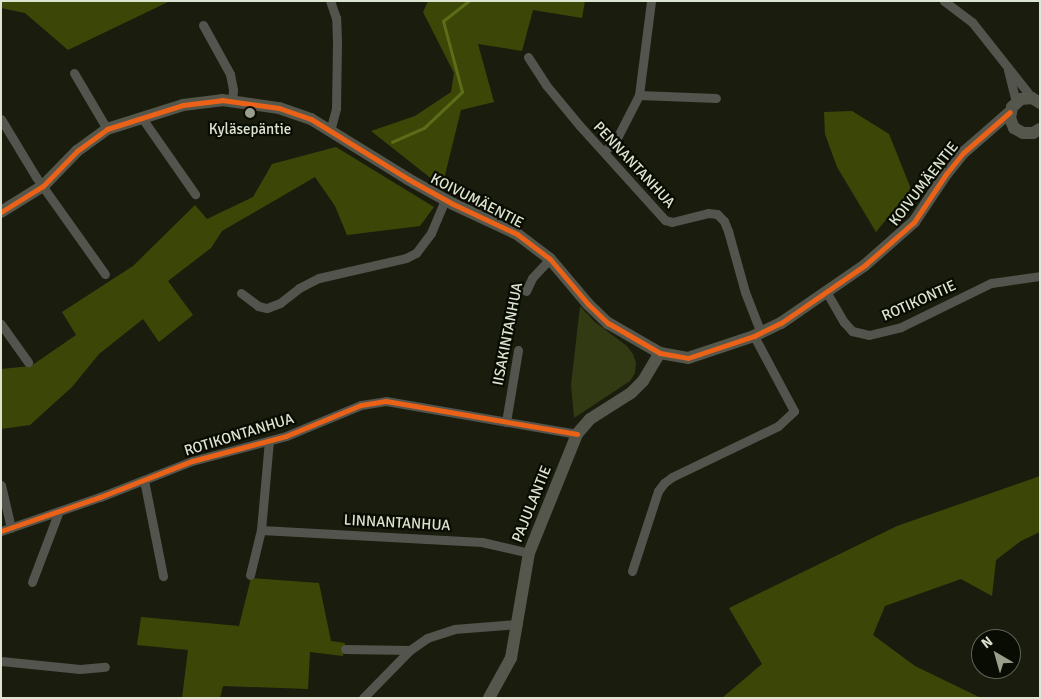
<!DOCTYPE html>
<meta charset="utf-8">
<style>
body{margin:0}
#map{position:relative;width:1041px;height:699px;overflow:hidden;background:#1a1d0d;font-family:Signika,sans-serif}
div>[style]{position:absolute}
.green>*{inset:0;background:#313a13}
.forest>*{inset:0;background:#3c4707}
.stream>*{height:2.5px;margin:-1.25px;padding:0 1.25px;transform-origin:1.25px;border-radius:1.25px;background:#5c6d19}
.street>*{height:9px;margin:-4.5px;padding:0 4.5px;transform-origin:4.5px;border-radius:4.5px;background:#52544d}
.secondary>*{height:12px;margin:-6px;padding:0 6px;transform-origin:6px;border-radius:6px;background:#55574d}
.cycleway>*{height:5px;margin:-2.5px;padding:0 2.5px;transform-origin:2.5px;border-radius:2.5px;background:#ea6118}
.dots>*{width:14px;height:14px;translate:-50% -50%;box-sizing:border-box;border:2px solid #090c02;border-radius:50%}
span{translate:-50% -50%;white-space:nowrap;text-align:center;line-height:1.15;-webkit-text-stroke:4.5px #090c02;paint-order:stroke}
.poi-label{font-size:15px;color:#dee4d2}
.street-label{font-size:15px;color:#dee4d2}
.frame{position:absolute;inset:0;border:2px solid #dee4d2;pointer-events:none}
.north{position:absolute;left:971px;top:629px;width:50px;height:50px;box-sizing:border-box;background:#090c02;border:1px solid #5e6255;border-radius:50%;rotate:322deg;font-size:14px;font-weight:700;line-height:20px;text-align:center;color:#dee4d2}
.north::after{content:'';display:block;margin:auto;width:18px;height:22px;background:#999e8d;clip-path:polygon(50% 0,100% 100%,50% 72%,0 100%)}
</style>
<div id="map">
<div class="green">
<i style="clip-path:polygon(580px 306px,595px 322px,627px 346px,633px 354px,636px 363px,635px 373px,630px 381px,574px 418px,571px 385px)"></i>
</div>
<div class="forest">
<i style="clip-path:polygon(1px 1px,170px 1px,68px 50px,25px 13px,1px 8px)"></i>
<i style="clip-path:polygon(428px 1px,585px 1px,582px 18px,533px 10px,522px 51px,478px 44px,494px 102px,461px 110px,442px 187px,371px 131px,415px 116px,451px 92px,454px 73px,423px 12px)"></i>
<i style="clip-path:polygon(852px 111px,889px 134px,911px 189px,876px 232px,837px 167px,825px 134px,824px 112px)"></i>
<i style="clip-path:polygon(336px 147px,434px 207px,420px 226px,347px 235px,335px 206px,315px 177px,222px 231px,211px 248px,168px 281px,193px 315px,159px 342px,143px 319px,99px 354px,72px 387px,30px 425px,1px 429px,1px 369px,31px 366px,76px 335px,62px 312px,133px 266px,195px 205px,207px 219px,253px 197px,272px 164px)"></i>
<i style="clip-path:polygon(1040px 476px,1040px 532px,1021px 541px,996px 560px,992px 596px,961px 579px,885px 606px,873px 635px,915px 666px,981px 698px,722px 698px,762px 664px,729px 608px,897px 526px)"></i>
<i style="clip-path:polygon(251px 578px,319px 583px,331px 641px,345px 643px,343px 656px,310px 652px,308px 689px,223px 686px,220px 698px,182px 698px,188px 650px,137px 645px,141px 617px,239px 626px)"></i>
</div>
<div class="stream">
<i style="left:392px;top:142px;width:35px;rotate:-24deg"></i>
<i style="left:424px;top:128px;width:52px;rotate:-43.5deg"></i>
<i style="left:462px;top:92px;width:73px;rotate:-105deg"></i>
<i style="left:443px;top:21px;width:33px;rotate:-38deg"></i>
</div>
<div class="street">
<i style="left:944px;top:1px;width:35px;rotate:37deg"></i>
<i style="left:972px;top:22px;width:97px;rotate:51.7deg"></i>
<i style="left:203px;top:25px;width:56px;rotate:61.1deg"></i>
<i style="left:230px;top:74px;width:16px;rotate:79deg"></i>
<i style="left:233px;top:90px;width:11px;rotate:95deg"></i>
<i style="left:528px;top:57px;width:33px;rotate:57deg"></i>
<i style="left:546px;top:85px;width:53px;rotate:50.3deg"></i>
<i style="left:580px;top:126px;width:127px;rotate:47.9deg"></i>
<i style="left:665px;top:220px;width:7px;rotate:16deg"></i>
<i style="left:672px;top:222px;width:37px;rotate:-14deg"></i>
<i style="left:708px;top:213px;width:9px;rotate:6deg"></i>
<i style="left:717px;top:214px;width:10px;rotate:45deg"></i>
<i style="left:724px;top:221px;width:11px;rotate:68deg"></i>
<i style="left:728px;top:231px;width:63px;rotate:74.4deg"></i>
<i style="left:745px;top:292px;width:44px;rotate:68.7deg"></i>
<i style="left:1008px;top:70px;width:33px;rotate:76deg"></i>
<i style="left:74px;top:73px;width:65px;rotate:59.5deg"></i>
<i style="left:639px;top:95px;width:77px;rotate:2.2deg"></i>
<i style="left:142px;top:118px;width:93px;rotate:55.1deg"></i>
<i style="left:1px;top:119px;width:68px;rotate:58.9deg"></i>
<i style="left:36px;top:177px;width:119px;rotate:54.6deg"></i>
<i style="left:330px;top:131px;width:24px;rotate:-75deg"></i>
<i style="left:336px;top:108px;width:67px;rotate:-89.1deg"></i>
<i style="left:337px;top:41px;width:23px;rotate:-92deg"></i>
<i style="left:336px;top:18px;width:18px;rotate:-109deg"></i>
<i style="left:604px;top:151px;width:14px;rotate:-39deg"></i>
<i style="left:615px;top:142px;width:53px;rotate:-62.9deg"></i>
<i style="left:639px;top:95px;width:95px;rotate:-82.7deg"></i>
<i style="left:526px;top:291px;width:14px;rotate:-65deg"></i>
<i style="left:532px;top:278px;width:26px;rotate:-47deg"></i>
<i style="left:241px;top:293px;width:21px;rotate:37deg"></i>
<i style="left:258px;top:306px;width:9px;rotate:13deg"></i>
<i style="left:267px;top:308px;width:14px;rotate:-21deg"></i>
<i style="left:280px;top:303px;width:24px;rotate:-38deg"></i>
<i style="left:299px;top:288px;width:22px;rotate:-27deg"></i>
<i style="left:319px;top:278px;width:89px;rotate:-12.9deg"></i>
<i style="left:406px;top:258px;width:11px;rotate:-27deg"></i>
<i style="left:416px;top:253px;width:25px;rotate:-53deg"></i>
<i style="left:431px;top:233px;width:36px;rotate:-67deg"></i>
<i style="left:827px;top:293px;width:34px;rotate:60deg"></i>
<i style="left:844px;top:322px;width:12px;rotate:48deg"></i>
<i style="left:852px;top:331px;width:17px;rotate:13deg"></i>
<i style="left:869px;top:335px;width:33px;rotate:-14deg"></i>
<i style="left:901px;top:327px;width:100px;rotate:-26.1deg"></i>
<i style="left:991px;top:283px;width:49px;rotate:-8.1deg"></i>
<i style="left:1px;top:324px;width:47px;rotate:54.6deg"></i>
<i style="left:506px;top:422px;width:73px;rotate:-80.5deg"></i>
<i style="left:144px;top:480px;width:98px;rotate:78.8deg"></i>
<i style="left:1px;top:485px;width:44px;rotate:76.9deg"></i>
<i style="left:261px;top:530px;width:221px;rotate:3.1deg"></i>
<i style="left:482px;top:542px;width:48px;rotate:13.2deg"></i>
<i style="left:1px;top:531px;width:105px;rotate:-19deg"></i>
<i style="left:100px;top:497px;width:99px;rotate:-21.4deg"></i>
<i style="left:192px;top:461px;width:97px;rotate:-14.9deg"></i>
<i style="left:286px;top:436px;width:81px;rotate:-22.5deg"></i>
<i style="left:361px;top:405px;width:25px;rotate:-9deg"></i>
<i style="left:386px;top:401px;width:194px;rotate:9.8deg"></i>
<i style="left:632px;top:571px;width:84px;rotate:-72deg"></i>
<i style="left:658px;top:491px;width:10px;rotate:-53deg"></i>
<i style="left:664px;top:483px;width:10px;rotate:-37deg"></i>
<i style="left:672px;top:477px;width:118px;rotate:-25.7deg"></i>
<i style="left:778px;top:426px;width:22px;rotate:-43deg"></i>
<i style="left:794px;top:411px;width:85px;rotate:-118.1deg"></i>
<i style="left:250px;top:575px;width:46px;rotate:-76.3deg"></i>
<i style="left:261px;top:530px;width:89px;rotate:-84.9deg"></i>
<i style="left:32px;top:582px;width:76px;rotate:-69.2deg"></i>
<i style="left:345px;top:649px;width:65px;rotate:0.9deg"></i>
<i style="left:1px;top:661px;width:79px;rotate:5.8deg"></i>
<i style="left:80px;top:669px;width:25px;rotate:-5deg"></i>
<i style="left:363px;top:698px;width:67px;rotate:-45.6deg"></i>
<i style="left:410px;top:650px;width:21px;rotate:-35deg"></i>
<i style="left:427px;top:638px;width:28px;rotate:-18deg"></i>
<i style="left:454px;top:629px;width:64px;rotate:-4.5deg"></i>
</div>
<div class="secondary">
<i style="left:1040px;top:103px;width:9px;rotate:-148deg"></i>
<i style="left:1032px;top:98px;width:11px;rotate:175deg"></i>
<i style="left:1021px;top:99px;width:12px;rotate:138deg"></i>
<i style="left:1012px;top:107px;width:11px;rotate:100deg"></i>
<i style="left:1010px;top:118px;width:11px;rotate:68deg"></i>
<i style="left:1014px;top:128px;width:10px;rotate:29deg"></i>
<i style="left:1023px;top:133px;width:10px"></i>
<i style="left:1033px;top:133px;width:8px;rotate:-30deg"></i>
<i style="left:1px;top:212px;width:49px;rotate:-31.8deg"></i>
<i style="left:43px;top:186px;width:49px;rotate:-45.8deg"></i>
<i style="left:77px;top:151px;width:37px;rotate:-36deg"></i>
<i style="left:107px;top:129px;width:80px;rotate:-17.5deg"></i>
<i style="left:183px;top:105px;width:39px;rotate:-7deg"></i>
<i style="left:222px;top:100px;width:58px;rotate:8deg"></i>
<i style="left:279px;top:108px;width:34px;rotate:19deg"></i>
<i style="left:311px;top:119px;width:114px;rotate:31.7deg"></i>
<i style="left:408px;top:179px;width:51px;rotate:29.1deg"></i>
<i style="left:453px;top:204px;width:71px;rotate:25.1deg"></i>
<i style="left:517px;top:234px;width:41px;rotate:37.1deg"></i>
<i style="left:550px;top:259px;width:59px;rotate:49.8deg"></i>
<i style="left:588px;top:304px;width:28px;rotate:44deg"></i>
<i style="left:608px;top:323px;width:60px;rotate:30deg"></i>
<i style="left:660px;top:353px;width:28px;rotate:10deg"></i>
<i style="left:688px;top:358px;width:70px;rotate:-18.4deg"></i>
<i style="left:754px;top:336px;width:30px;rotate:-26deg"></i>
<i style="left:781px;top:323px;width:102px;rotate:-34.6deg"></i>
<i style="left:865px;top:265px;width:65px;rotate:-41.3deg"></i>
<i style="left:914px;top:222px;width:58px;rotate:-56.3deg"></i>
<i style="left:946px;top:174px;width:27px;rotate:-51deg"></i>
<i style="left:963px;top:153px;width:62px;rotate:-41.1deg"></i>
<i style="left:489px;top:698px;width:46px;rotate:-61.2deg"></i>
<i style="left:511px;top:658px;width:107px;rotate:-80.3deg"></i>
<i style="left:529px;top:553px;width:128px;rotate:-68deg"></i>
<i style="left:577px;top:434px;width:20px;rotate:-49deg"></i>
<i style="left:590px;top:419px;width:49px;rotate:-32.4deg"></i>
<i style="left:631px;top:393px;width:17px;rotate:-45deg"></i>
<i style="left:643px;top:381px;width:33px;rotate:-59deg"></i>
</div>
<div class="cycleway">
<i style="left:1px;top:212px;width:49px;rotate:-31.8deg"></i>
<i style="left:43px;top:186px;width:49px;rotate:-45.8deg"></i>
<i style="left:77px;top:151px;width:37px;rotate:-36deg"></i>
<i style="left:107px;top:129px;width:80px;rotate:-17.5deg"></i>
<i style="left:183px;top:105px;width:39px;rotate:-7deg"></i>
<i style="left:222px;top:100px;width:58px;rotate:8deg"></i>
<i style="left:279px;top:108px;width:34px;rotate:19deg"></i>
<i style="left:311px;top:119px;width:114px;rotate:31.7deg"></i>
<i style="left:408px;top:179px;width:51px;rotate:29.1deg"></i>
<i style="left:453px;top:204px;width:71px;rotate:25.1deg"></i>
<i style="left:517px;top:234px;width:41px;rotate:37.1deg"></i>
<i style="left:550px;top:259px;width:59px;rotate:49.8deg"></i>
<i style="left:588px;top:304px;width:28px;rotate:44deg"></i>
<i style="left:608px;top:323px;width:60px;rotate:30deg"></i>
<i style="left:660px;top:353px;width:28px;rotate:10deg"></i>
<i style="left:688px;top:358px;width:70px;rotate:-18.4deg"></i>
<i style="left:754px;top:336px;width:30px;rotate:-26deg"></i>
<i style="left:781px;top:323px;width:102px;rotate:-34.6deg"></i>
<i style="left:865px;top:265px;width:65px;rotate:-41.3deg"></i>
<i style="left:914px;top:222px;width:58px;rotate:-56.3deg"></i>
<i style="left:946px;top:174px;width:27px;rotate:-51deg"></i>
<i style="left:963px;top:153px;width:62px;rotate:-41.1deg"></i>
<i style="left:1px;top:531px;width:105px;rotate:-19deg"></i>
<i style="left:100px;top:497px;width:99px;rotate:-21.4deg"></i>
<i style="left:192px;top:461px;width:97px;rotate:-14.9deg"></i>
<i style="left:286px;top:436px;width:81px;rotate:-22.5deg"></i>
<i style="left:361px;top:405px;width:25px;rotate:-9deg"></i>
<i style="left:386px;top:401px;width:194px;rotate:9.8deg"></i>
</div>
<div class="dots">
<i style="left:250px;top:113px;background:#999e8d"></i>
</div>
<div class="poi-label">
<span style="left:250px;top:130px">Kyläsepäntie</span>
</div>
<div class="street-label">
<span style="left:634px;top:165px;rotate:47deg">PENNANTANHUA</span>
<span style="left:924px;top:184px;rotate:-52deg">KOIVUMÄENTIE</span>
<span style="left:477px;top:201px;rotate:27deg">KOIVUMÄENTIE</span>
<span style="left:919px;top:301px;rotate:-24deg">ROTIKONTIE</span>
<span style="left:508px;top:334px;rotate:-79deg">IISAKINTANHUA</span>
<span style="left:239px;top:435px;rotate:-17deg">ROTIKONTANHUA</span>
<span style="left:532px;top:504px;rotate:-68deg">PAJULANTIE</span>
<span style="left:397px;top:523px;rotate:3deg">LINNANTANHUA</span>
</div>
<div class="frame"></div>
<div class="north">N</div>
</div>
